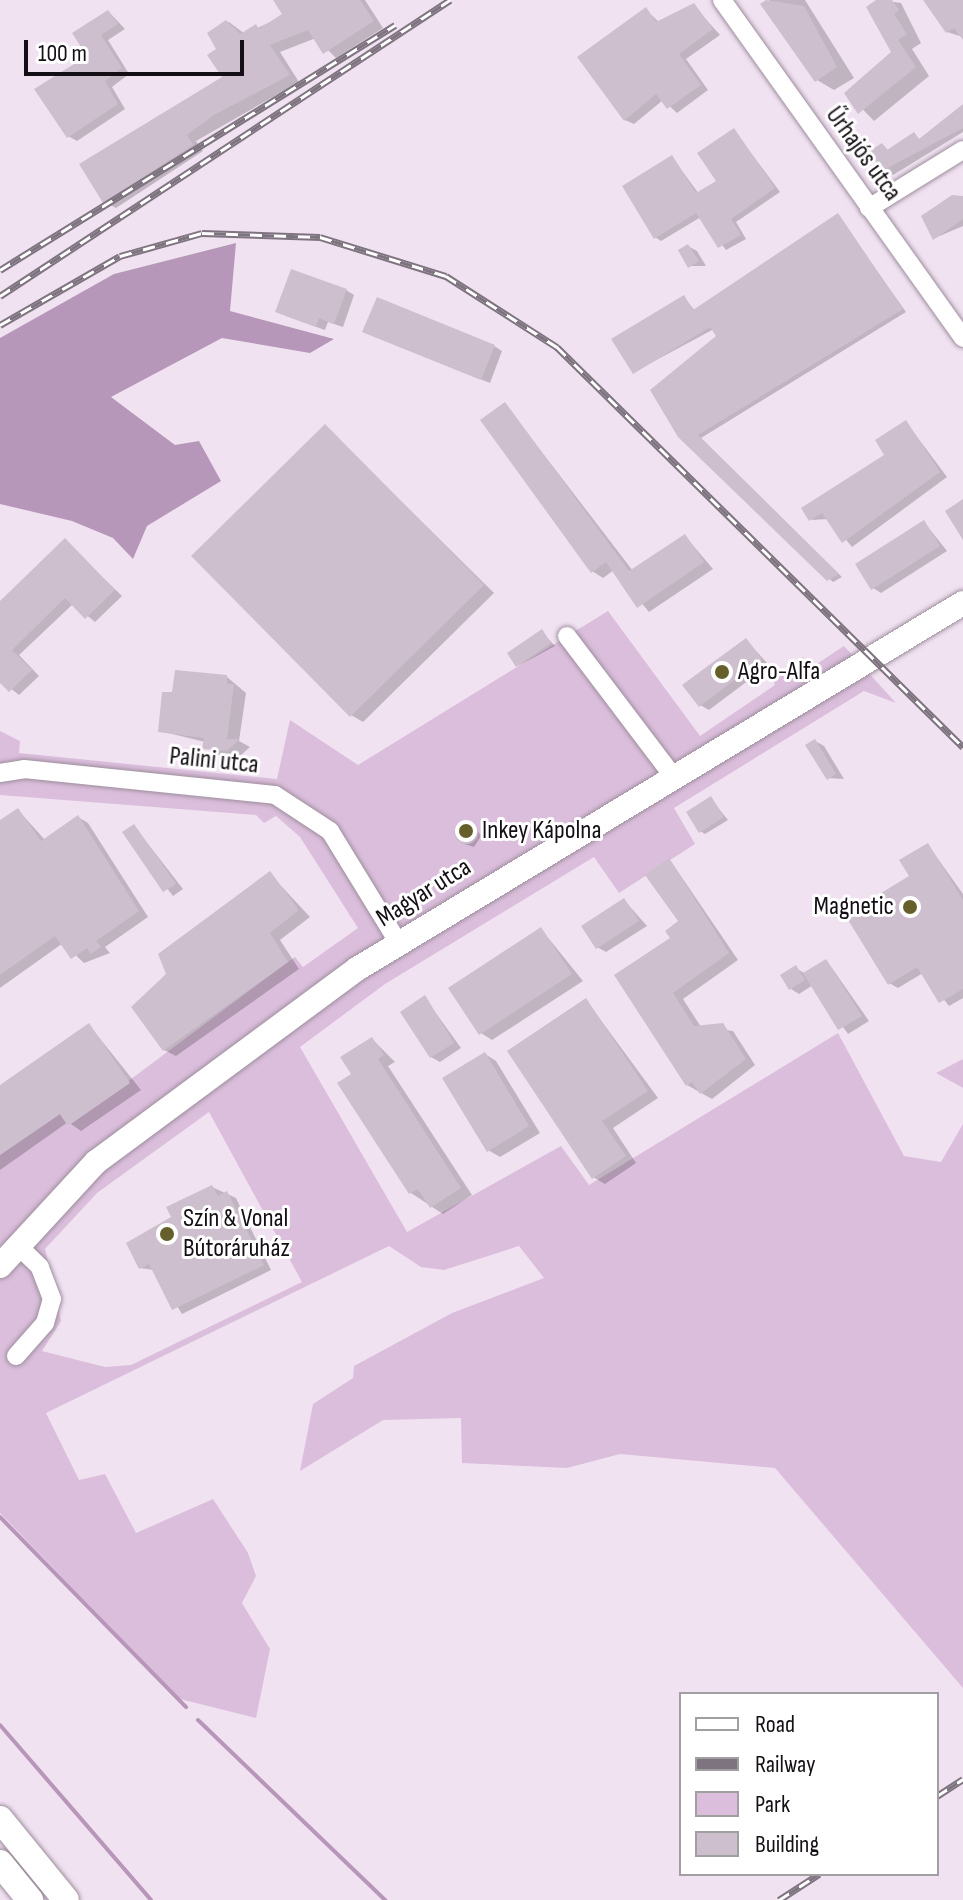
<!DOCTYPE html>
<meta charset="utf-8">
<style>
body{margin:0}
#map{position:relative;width:963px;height:1900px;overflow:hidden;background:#f1e2f2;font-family:"Sofia Sans Condensed",sans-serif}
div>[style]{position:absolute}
.green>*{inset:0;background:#dbbedc}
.forest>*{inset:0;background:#b797b9}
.shadow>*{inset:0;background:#0003}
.stream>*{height:4px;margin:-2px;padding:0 2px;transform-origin:2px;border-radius:2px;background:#b796b9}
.building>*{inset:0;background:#cebfcf}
.round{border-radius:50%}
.roads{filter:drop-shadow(0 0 2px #9d8e9d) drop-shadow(0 0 2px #9d8e9d)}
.minor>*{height:18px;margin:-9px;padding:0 9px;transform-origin:9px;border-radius:9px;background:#fff}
.major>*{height:24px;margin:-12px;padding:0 12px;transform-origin:12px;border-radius:12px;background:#fff}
.highway>*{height:26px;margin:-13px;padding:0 13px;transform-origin:13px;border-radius:13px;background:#fff}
.rail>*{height:7px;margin-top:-3.5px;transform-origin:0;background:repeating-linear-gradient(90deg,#fff 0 12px,#7e747f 0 24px);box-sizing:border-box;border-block:2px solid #7e747f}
.dots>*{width:22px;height:22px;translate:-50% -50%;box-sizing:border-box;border:4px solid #fff;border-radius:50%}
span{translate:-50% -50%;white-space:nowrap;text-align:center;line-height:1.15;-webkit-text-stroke:6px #fff;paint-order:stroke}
.street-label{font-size:26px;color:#140f14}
.poi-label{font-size:26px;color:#140f14}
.left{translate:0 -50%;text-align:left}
.right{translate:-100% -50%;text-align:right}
.legend{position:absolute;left:679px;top:1692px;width:260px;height:184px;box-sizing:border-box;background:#fff;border:2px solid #a19fa1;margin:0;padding:10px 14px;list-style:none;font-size:24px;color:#140f14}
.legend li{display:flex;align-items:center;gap:16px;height:40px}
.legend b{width:40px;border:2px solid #a19fa1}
.scale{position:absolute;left:24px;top:40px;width:220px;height:36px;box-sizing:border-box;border:4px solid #140f14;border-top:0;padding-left:10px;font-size:24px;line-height:28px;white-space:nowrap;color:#140f14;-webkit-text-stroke:6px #fff;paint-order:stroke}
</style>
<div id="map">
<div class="green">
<i style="clip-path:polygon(evenodd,608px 611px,700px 736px,775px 685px,772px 678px,790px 667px,797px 677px,844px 646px,896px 703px,864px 691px,674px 808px,695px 844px,619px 893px,594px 857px,385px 984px,300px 1047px,407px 1232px,561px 1146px,589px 1185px,838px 1033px,904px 1156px,941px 1162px,963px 1124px,963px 1688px,775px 1468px,620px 1454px,567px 1468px,462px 1463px,461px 1418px,383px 1420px,300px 1471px,313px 1404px,353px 1378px,354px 1366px,452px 1313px,544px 1278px,519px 1246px,444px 1270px,421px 1267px,389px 1246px,46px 1413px,79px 1480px,105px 1474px,136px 1533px,213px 1499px,248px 1553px,256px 1576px,242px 1603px,270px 1649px,256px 1718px,180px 1699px,0 1513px,0 1155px,60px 1114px,68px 1126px,288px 962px,295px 957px,303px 967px,358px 928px,300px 837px,276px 816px,264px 823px,256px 815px,0 795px,0 731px,20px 741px,19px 753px,277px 779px,290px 720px,358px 765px,608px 611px,209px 1112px,302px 1282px,131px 1365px,105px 1367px,42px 1351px,61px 1321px,45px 1249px,97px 1193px,209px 1112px)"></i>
<i style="clip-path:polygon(963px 1059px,963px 1088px,936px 1073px)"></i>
</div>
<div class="forest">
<i style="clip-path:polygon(236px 243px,230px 311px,334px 339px,310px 353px,222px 338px,111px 397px,175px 445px,199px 441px,221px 481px,147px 526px,133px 559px,113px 538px,72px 521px,0 504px,0 338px,114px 274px)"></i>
</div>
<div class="shadow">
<i style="clip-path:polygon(285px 0,365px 0,383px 28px,336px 58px,316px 38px,280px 52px,299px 82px,196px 141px,203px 151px,116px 208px,105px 202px,225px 78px,211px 31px,229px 22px,245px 34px,285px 15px)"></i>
<i style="clip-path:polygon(770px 0,805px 0,854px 78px,834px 90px,817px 80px,763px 5px)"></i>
<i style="clip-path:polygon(880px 0,901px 3px,921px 43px,912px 49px,929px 76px,874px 121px,847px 93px,894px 52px)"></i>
<i style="clip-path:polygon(935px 0,963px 0,963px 37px,947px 32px)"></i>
<i style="clip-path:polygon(694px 6px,720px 35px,686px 59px,708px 90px,677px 113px,663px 100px,634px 124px,625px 120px,646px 10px,659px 22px)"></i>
<i style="clip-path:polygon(109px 12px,125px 29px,108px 40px,129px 74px,112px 87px,125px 109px,77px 141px,68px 136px)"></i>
<i style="clip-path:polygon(963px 108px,963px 132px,893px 175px,874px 158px,883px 145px,889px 151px,914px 135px,921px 140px)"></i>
<i style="clip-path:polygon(734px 130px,780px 192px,736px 222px,746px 239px,726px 250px,701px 217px,661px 241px,655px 237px,672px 157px,699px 194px,719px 181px)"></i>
<i style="clip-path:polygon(963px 198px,963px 226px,935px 238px,923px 217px)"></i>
<i style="clip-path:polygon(838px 216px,906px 312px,701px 438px,842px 577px,833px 582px,680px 435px,719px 337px,714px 329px,634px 372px,684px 297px,695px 311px)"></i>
<i style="clip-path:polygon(688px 246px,697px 251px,706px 266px,690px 266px)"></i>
<i style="clip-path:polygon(346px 290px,354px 295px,343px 327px,328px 322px,325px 330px,286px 316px)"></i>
<i style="clip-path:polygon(373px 336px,494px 346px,502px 351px,490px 383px)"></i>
<i style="clip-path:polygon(505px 404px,633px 571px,685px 536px,713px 569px,649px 612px,614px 570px,603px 578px,592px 571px)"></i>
<i style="clip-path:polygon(906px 422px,947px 477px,852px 547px,829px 519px,811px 520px,887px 455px)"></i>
<i style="clip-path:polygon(325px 426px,494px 593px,363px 722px,351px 715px)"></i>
<i style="clip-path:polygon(924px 522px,947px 551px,881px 593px,873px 588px)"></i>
<i style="clip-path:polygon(65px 541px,122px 596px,95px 622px,73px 604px,19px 655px,39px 676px,19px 695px,0 680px,0 603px)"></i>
<i style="clip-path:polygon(542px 632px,555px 646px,518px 666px)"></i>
<i style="clip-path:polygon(746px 640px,769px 665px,709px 710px,700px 705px)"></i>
<i style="clip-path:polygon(803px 660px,816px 672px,807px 678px,798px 673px)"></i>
<i style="clip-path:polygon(227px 677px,246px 693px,239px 741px,250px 747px,240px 756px,216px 755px,205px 742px,160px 731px,173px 694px)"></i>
<i style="clip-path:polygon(815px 741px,824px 746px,844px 779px,828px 778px)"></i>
<i style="clip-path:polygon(711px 799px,728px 820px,705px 834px,700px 831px)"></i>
<i style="clip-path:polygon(18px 810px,45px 840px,78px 817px,88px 823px,148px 917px,105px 947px,110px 953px,84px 963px,63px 943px,0 988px,0 821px)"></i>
<i style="clip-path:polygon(472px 822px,481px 836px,474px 847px,461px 843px,456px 828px)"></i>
<i style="clip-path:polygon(134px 826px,183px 889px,173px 896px,125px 833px)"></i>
<i style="clip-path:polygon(928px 845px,963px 894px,963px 998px,949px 1006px,923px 973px,898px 988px,889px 983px)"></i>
<i style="clip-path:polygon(670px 860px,738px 960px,683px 999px,701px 1027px,733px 1031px,755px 1065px,712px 1099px,687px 1085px,617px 976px,673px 939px,681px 922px)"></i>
<i style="clip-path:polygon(270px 874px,310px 917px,280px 940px,299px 969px,176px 1056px,164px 1050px)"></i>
<i style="clip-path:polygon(624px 900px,647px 926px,606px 952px,597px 947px)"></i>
<i style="clip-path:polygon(541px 929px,583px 981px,492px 1040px,481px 1033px)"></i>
<i style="clip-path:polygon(827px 961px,869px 1021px,848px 1034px,813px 985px,799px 994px,791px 989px,796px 968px,804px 973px)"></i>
<i style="clip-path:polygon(425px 998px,461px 1048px,440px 1062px,431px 1057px)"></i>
<i style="clip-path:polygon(586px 1000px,658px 1098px,613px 1128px,636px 1163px,605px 1184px,593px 1177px)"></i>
<i style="clip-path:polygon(89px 1025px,141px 1090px,81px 1131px,68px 1122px,0 1170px,0 1088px)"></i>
<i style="clip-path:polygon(372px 1039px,395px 1062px,388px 1066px,472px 1195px,443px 1214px,411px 1193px,354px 1075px)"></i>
<i style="clip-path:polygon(485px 1054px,496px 1061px,540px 1133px,500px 1157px,488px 1150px)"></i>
<i style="clip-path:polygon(212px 1187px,236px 1198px,271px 1270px,182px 1314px,154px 1270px,140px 1268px,174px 1218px)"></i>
</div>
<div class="stream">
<i style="left:0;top:1517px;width:266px;rotate:45.6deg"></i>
<i style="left:198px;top:1720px;width:260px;rotate:43.9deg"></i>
<i style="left:0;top:1725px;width:231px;rotate:49.2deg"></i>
</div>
<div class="building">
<i style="clip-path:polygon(273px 0,360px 0,374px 21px,323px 54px,308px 30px,270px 45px,290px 75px,214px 115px,187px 135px,193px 145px,103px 203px,79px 164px,222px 77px,207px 55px,216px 49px,207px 33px,226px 20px,240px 34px,256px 24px,259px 29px,282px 14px)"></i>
<i style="clip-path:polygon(766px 0,804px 6px,837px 67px,815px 82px,760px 4px)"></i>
<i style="clip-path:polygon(876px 0,892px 0,899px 10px,894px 14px,907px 34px,898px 40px,916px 67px,858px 114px,844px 93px,891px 52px,866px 7px)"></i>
<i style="clip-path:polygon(923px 0,963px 0,963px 40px,954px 28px,946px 33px)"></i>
<i style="clip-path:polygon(694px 3px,713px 29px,679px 54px,701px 85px,667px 109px,656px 94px,624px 121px,577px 57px,646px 7px,656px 22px)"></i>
<i style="clip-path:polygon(108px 10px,118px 24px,101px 35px,122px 68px,105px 81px,118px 104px,67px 138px,34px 89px,87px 56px,72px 33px)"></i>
<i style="clip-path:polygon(963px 104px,963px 128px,880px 172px,871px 150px,882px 143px,887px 150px,914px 132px,919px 139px)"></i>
<i style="clip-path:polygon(734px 128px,775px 188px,731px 219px,741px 235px,718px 248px,696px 213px,654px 239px,622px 186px,672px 155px,696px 193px,716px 181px,697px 153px)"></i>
<i style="clip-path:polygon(952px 195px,963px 196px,963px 219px,933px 240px,921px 216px)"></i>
<i style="clip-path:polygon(838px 213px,903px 309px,698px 435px,839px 574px,827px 581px,678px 437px,650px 390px,716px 336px,710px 327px,633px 374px,611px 339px,684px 295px,693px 310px)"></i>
<i style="clip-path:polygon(688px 244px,699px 261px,688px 268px,678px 250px)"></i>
<i style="clip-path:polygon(291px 269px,347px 289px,334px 324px,319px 318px,316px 327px,275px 312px)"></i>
<i style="clip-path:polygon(377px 297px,495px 345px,481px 380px,362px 332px)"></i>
<i style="clip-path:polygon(505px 402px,629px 571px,685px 534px,704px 562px,637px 608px,606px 562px,591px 573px,480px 420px)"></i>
<i style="clip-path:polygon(906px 420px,940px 472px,842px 543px,822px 513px,809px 521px,801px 508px,884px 455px,875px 440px)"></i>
<i style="clip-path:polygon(325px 424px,484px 585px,350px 717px,191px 556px)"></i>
<i style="clip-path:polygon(963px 499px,963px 540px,945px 511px)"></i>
<i style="clip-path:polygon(924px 520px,940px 546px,871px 590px,855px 564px)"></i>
<i style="clip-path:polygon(65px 538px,115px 590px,85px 619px,65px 598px,12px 650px,32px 670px,9px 692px,0 683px,0 601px)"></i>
<i style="clip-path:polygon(542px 629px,551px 643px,516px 667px,507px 653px)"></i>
<i style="clip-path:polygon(746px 638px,762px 659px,699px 707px,682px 685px)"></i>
<i style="clip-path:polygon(803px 657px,809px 667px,797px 674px,791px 665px)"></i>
<i style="clip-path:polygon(175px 670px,227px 675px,227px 684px,234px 684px,227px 739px,240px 739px,227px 751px,202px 749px,204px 738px,158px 732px,162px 692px,172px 692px)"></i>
<i style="clip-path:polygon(815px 739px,836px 774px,827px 780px,805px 745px)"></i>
<i style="clip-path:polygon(711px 796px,724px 817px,699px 833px,686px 812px)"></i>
<i style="clip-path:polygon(18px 808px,41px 841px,78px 815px,139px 911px,96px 941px,101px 947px,91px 954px,87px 948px,71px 959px,55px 936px,0 975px,0 820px)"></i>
<i class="round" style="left:454px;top:820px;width:24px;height:24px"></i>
<i style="clip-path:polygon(134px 824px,176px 884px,163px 892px,122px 832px)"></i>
<i style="clip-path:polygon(928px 843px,963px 900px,963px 989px,939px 1003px,917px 967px,888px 985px,845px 915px,909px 876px,899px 860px)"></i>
<i style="clip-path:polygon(669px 858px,729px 953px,673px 993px,694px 1026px,723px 1023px,746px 1059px,700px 1094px,692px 1082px,686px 1086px,614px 975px,670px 938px,665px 931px,678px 921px,645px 875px)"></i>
<i style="clip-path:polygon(270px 871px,299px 910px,270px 933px,288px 962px,163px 1051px,131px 1007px,166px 974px,158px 954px)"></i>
<i style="clip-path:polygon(624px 898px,639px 921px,596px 949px,581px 926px)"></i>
<i style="clip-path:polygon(541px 927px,572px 974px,479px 1035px,448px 988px)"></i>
<i style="clip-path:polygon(826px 959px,862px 1016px,838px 1030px,803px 973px)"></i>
<i style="clip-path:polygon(796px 965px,805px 980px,789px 990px,780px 975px)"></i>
<i style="clip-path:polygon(425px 995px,454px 1043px,430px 1058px,400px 1012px)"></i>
<i style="clip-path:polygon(586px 998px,648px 1091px,602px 1121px,626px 1156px,592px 1179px,507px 1051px)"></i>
<i style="clip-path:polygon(89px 1023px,130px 1083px,68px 1126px,60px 1114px,0 1155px,0 1085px)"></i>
<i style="clip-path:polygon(372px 1037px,384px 1055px,378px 1059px,461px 1188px,430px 1208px,418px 1189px,409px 1194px,337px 1083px,351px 1074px,340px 1057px)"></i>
<i style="clip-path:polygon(485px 1052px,529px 1126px,487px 1152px,442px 1078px)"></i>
<i style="clip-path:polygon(212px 1185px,218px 1196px,227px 1191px,264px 1265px,172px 1310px,149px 1264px,139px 1269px,126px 1243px,171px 1217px,166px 1207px)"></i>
</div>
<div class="roads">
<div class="minor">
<i style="left:722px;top:0;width:415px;rotate:54.5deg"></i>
<i style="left:869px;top:208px;width:110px;rotate:-31.7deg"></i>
<i style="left:567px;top:636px;width:176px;rotate:52.9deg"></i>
<i style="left:0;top:773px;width:24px;rotate:-9deg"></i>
<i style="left:24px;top:769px;width:252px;rotate:5.9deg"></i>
<i style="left:275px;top:795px;width:66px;rotate:33.2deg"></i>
<i style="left:330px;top:831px;width:130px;rotate:58.5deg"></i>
<i style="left:16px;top:1356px;width:44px;rotate:-48.7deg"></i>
<i style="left:45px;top:1323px;width:25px;rotate:-74deg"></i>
<i style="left:52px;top:1299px;width:34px;rotate:-111deg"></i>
<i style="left:40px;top:1267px;width:32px;rotate:-136deg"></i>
</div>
<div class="major">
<i style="left:0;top:1266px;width:142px;rotate:-47.3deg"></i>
<i style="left:96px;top:1162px;width:325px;rotate:-36.5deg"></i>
<i style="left:357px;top:969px;width:708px;rotate:-31.13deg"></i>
</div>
<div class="highway">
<i style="left:0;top:1819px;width:104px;rotate:50.8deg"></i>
<i style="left:0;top:1863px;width:48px;rotate:51deg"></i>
</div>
</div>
<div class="rail">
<i style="left:0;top:270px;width:465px;rotate:-31.8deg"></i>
<i style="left:0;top:296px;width:539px;rotate:-33.34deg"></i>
<i style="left:0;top:325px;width:138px;rotate:-29.9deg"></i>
<i style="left:120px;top:256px;width:85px;rotate:-15.7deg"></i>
<i style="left:202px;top:233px;width:118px;rotate:1.9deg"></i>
<i style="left:320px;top:237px;width:132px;rotate:17.2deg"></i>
<i style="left:446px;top:276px;width:132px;rotate:32.6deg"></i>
<i style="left:557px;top:347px;width:570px;rotate:44.57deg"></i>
<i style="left:937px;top:1796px;width:31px;rotate:-33deg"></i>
<i style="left:779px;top:1900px;width:48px;rotate:-33deg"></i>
</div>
<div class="dots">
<i style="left:722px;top:672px;background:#665f2b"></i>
<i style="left:466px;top:831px;background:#665f2b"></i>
<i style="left:910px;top:907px;background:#665f2b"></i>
<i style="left:167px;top:1234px;background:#665f2b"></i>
</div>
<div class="street-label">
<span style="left:863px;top:154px;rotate:54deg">Űrhajós utca</span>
<span style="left:214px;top:761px;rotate:6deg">Palini utca</span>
<span style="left:424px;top:893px;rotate:-32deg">Magyar utca</span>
</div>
<div class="poi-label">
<span class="left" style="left:738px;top:672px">Agro-Alfa</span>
<span class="left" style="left:482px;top:831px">Inkey Kápolna</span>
<span class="right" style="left:894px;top:907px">Magnetic</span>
<span class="left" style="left:183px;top:1234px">Szín &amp; Vonal<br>Bútoráruház</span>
</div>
<ul class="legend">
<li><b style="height:10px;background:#fff"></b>Road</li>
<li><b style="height:10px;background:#7e747f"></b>Railway</li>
<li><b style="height:22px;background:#dbbedc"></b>Park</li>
<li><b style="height:22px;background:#cebfcf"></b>Building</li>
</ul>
<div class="scale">100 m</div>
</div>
